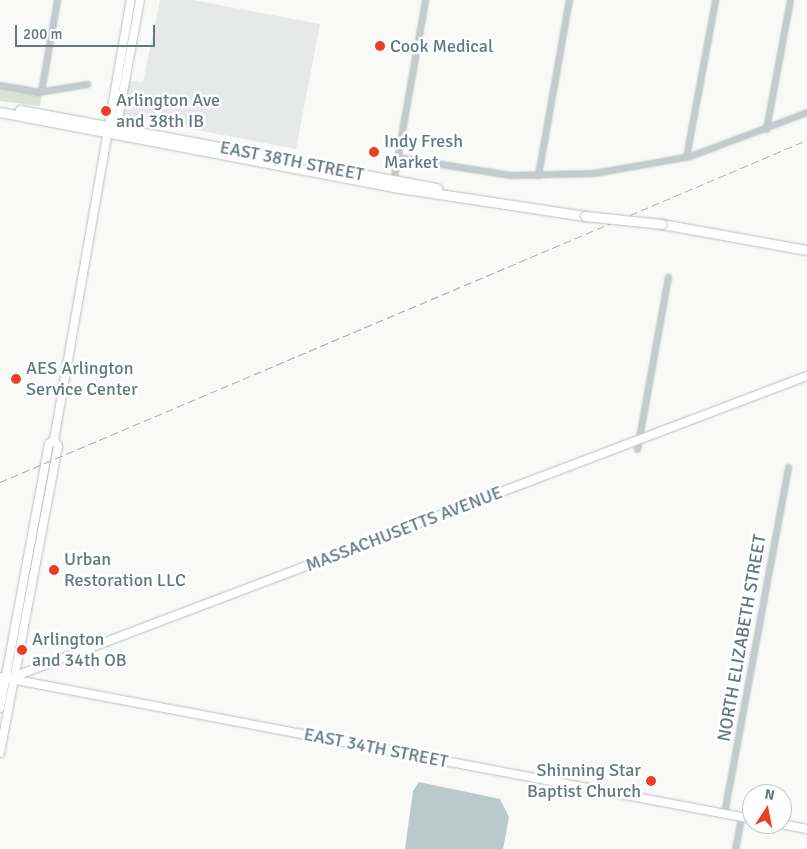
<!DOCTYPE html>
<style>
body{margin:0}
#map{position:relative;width:807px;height:849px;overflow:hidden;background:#f9f9f7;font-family:Signika,sans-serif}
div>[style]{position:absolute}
.built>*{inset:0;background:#e7e9e8}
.green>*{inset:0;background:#dce1d7}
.water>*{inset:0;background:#bac9cc}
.roads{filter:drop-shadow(0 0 1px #b7bec1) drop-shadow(0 0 1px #b7bec1)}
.minor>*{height:5px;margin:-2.5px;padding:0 2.5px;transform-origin:2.5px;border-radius:2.5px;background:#c4cacd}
.secondary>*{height:8px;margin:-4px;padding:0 4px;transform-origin:4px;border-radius:4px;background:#fff}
.primary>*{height:9px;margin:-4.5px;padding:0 4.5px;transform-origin:4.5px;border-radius:4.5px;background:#fff}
.rail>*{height:1px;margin-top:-0.5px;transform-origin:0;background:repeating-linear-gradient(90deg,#a5adb2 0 8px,transparent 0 12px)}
.bridges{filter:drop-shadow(0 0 1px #b8bdc0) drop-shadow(0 0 1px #b8bdc0)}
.primary-bridge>*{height:9px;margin:-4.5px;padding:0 4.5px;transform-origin:4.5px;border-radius:4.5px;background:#fff}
.dots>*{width:14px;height:14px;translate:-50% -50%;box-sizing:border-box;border:2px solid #fff;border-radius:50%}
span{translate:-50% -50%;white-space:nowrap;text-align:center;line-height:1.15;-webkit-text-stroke:5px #fff;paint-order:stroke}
.poi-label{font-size:18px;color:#637883}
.left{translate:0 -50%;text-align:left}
.right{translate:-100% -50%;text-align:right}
.street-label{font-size:18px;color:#637883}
.north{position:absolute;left:742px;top:784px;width:50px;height:50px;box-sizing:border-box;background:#fff;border:1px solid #c1c9cd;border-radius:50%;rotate:11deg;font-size:14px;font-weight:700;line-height:20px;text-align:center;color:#637883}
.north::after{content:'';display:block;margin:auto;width:18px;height:22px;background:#eb3f25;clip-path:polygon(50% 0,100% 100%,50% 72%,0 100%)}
.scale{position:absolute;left:15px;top:25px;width:140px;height:22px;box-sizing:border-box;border:2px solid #637883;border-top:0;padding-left:6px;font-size:15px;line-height:18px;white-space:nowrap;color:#637883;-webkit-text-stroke:4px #fff;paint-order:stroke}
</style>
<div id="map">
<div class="built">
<i style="clip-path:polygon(160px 0,193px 0,320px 24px,296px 149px,123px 116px,129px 81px,143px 82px)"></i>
</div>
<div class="green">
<i style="clip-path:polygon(0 87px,42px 94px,40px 106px,0 101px)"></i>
</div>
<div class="water">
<i style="clip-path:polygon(419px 782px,500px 799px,509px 817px,503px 849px,405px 849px,413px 791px)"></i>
</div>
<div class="roads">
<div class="minor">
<i style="left:0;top:85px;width:39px;rotate:10deg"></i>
<i style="left:38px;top:92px;width:50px;rotate:-9.3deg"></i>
<i style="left:41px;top:91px;width:92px;rotate:-80deg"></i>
<i style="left:766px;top:129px;width:131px;rotate:-79.5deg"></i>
<i style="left:397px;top:157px;width:115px;rotate:9deg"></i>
<i style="left:511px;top:175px;width:83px;rotate:-1.4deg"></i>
<i style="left:594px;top:173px;width:97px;rotate:-10deg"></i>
<i style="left:690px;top:156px;width:125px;rotate:-20.6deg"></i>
<i style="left:686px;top:157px;width:160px;rotate:-79.5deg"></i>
<i style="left:538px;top:175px;width:178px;rotate:-80deg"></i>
<i style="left:393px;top:182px;width:185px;rotate:-80deg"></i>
<i style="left:637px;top:449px;width:175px;rotate:-79.8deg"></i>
<i style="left:724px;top:813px;width:352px;rotate:-79.5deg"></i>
<i style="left:735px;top:849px;width:33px;rotate:-79deg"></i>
</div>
<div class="secondary">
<i style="left:112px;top:131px;width:8px;rotate:-50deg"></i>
<i style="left:117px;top:125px;width:127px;rotate:-79.6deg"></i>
<i style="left:0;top:677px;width:765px;rotate:10.69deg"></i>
<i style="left:0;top:682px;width:863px;rotate:-20.77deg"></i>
<i style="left:0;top:708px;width:269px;rotate:-79.5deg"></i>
<i style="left:49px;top:444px;width:6px;rotate:-39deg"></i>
<i style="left:0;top:753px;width:312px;rotate:-79.3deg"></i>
<i style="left:58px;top:446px;width:7px;rotate:-124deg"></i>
<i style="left:54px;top:440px;width:447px;rotate:-80.1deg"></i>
<i style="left:781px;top:824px;width:26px;rotate:11deg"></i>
</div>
<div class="primary">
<i style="left:20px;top:110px;width:251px;rotate:10.5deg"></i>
<i style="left:0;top:112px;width:400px;rotate:10.8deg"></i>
<i style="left:393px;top:187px;width:194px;rotate:8.6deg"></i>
<i style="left:334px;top:169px;width:105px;rotate:10.5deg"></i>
<i style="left:662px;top:224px;width:147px;rotate:10.2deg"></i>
</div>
</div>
<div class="rail">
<i style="left:0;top:482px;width:876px;rotate:-22.97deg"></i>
</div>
<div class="bridges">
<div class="primary-bridge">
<i style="left:585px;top:216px;width:77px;rotate:5.9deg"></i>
</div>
</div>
<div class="dots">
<i style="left:380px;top:46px;background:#eb3f25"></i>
<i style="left:106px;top:111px;background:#eb3f25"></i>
<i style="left:374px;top:152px;background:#eb3f25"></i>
<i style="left:16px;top:379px;background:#eb3f25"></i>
<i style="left:54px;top:570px;background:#eb3f25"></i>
<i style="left:22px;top:650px;background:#eb3f25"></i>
<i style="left:651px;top:781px;background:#eb3f25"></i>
</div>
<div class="poi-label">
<span class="left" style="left:390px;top:46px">Cook Medical</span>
<span class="left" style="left:116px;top:111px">Arlington Ave<br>and 38th IB</span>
<span class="left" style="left:384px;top:152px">Indy Fresh<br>Market</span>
<span class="left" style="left:26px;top:379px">AES Arlington<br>Service Center</span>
<span class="left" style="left:64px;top:570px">Urban<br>Restoration LLC</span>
<span class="left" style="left:32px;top:650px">Arlington<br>and 34th OB</span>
<span class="right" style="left:641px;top:781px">Shinning Star<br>Baptist Church</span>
</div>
<div class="street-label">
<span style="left:292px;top:161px;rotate:11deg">EAST 38TH STREET</span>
<span style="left:404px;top:529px;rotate:-21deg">MASSACHUSETTS AVENUE</span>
<span style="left:742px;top:638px;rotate:-80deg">NORTH ELIZABETH STREET</span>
<span style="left:376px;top:748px;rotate:11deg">EAST 34TH STREET</span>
</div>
<div class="north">N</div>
<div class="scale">200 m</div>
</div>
